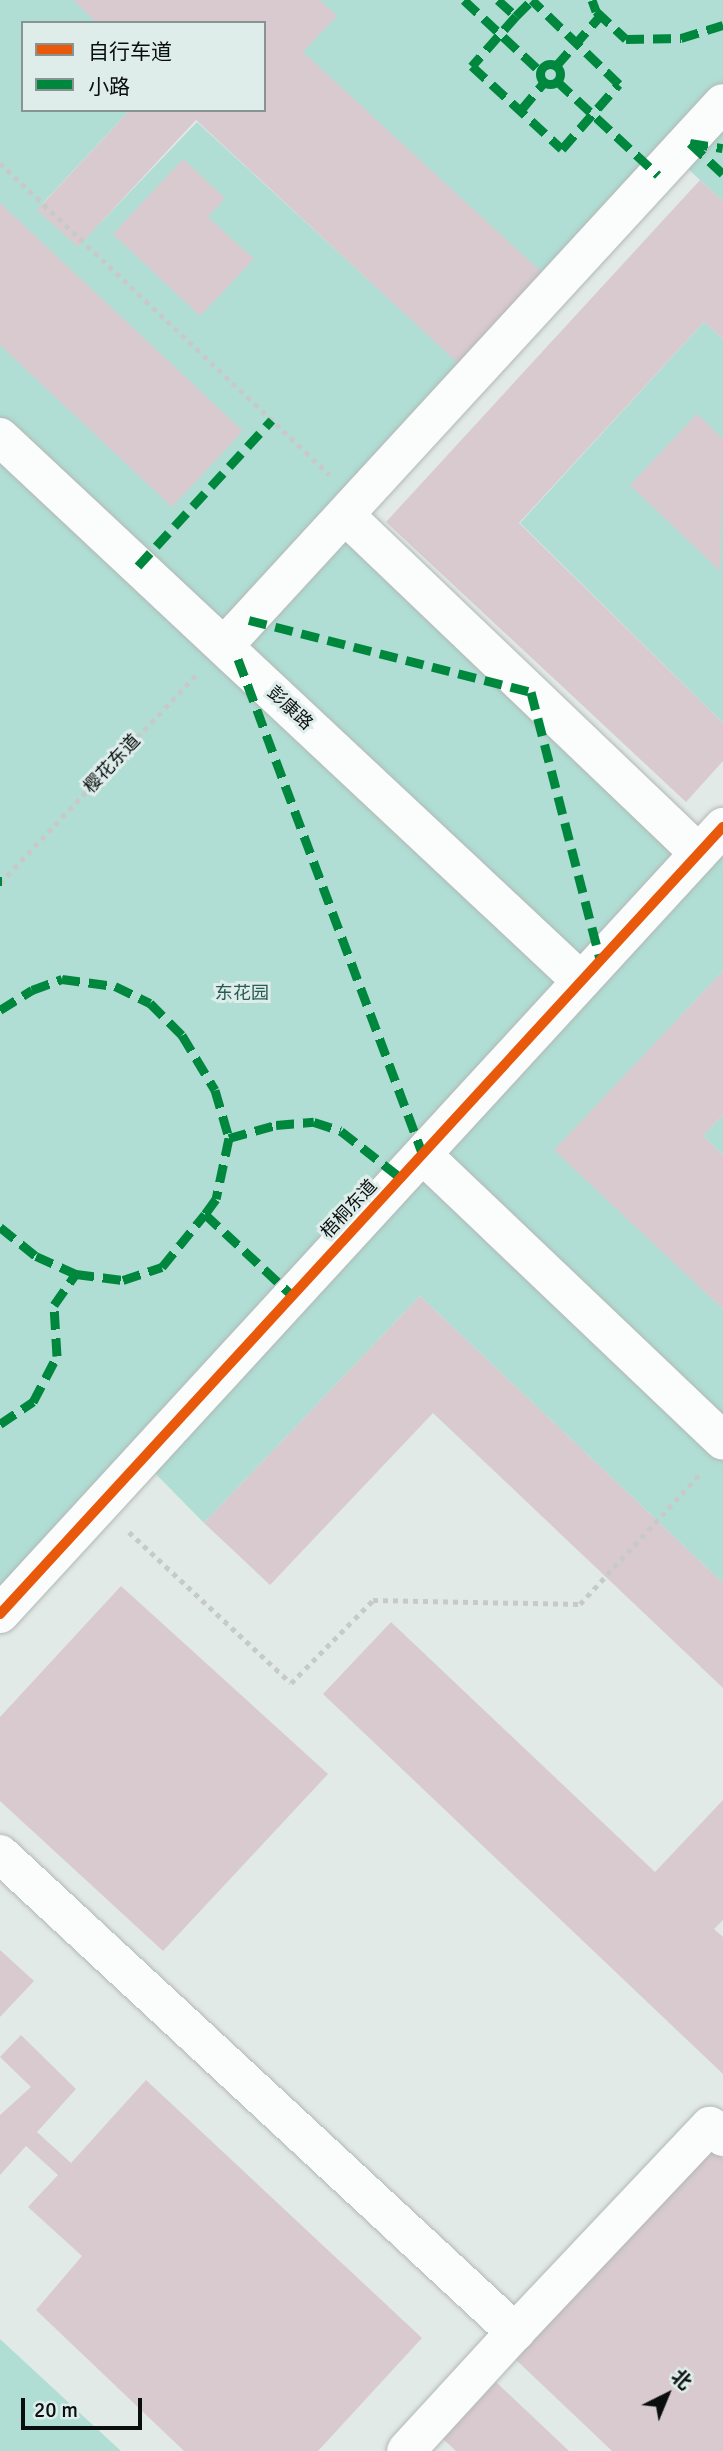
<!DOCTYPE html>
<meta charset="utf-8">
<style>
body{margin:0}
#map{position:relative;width:723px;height:2451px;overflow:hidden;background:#e2eae8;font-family:Signika,"Noto Sans SC",sans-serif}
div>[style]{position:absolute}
.green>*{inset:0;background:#b0ded4}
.building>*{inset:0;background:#d8cacf}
.path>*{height:4.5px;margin-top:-2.25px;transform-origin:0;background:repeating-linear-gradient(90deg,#c7cac9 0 5px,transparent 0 10px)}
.roads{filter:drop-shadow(0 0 2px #b2b8b6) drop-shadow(0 0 2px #b2b8b6)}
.minor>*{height:38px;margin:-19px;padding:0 19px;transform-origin:19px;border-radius:19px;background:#fbfcfc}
.quiet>*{height:9px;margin-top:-4.5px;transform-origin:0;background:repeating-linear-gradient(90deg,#00873e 0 18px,transparent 0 27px)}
.quiet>.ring{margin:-4.5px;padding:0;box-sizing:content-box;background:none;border:9px solid #00873e;border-radius:50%}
.cycleway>*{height:10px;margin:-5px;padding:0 5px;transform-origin:5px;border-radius:5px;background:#e8590c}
span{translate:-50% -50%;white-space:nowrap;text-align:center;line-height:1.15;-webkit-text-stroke:6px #deedea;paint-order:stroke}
.street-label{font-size:18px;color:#0a0f0e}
.park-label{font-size:18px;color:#275c53}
.legend{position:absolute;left:21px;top:21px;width:245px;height:91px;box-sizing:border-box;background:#deedea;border:2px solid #899492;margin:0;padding:9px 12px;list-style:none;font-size:21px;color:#0a0f0e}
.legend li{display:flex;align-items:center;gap:14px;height:35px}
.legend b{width:35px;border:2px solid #899492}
.north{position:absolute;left:632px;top:2360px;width:70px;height:70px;-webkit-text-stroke:5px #deedea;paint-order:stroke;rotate:43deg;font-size:19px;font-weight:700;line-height:28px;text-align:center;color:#0a0f0e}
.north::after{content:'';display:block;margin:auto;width:24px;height:32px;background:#0a0f0e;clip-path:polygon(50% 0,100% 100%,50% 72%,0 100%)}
.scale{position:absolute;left:21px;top:2398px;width:121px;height:32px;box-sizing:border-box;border:4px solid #0a0f0e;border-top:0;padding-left:9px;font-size:21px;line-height:24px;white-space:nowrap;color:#0a0f0e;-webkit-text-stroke:5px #deedea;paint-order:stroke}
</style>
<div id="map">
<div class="green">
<i style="clip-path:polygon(evenodd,0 0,723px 0,723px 201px,675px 157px,347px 516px,699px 853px,723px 829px,723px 971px,555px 1150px,723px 1309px,723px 1583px,420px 1296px,204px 1523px,141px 1459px,0 1613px,0 0,23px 23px,264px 23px,264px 110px,400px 309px,197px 122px,83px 241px,43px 203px,130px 110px,23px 110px,23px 23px)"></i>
<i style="clip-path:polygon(704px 322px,723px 339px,723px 723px,520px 523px)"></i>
<i style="clip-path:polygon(723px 1115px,723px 1155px,703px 1136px)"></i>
<i style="clip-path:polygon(0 2339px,121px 2451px,0 2451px)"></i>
</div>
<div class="building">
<i style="clip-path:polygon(73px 0,320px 0,337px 16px,303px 52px,549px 279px,463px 368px,196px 120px,78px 247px,37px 210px,130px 110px,264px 110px,264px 23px,97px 23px)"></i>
<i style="clip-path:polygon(183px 159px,225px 198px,208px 217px,254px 259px,200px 316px,113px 234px)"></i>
<i style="clip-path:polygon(700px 180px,723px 201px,723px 339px,704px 322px,519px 523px,723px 723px,723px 761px,686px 802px,386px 522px)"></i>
<i style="clip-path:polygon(0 203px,243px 431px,172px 507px,0 345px)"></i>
<i style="clip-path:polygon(697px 414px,723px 439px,720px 571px,630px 485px)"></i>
<i style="clip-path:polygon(723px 971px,723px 1115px,703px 1136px,723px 1155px,723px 1309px,554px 1150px)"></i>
<i style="clip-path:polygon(420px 1296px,723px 1583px,723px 1688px,433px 1413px,270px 1585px,204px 1523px)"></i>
<i style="clip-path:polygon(121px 1586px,328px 1774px,163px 1951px,0 1801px,0 1717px)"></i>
<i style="clip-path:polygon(391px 1622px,655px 1872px,723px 1800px,723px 1920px,714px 1929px,723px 1937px,723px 2074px,323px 1694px)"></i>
<i style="clip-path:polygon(0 1950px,34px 1981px,0 2017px)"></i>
<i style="clip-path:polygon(21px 2035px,76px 2089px,37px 2132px,71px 2163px,146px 2080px,422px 2338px,318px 2451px,184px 2451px,36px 2310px,82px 2256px,28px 2207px,58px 2175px,26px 2146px,0 2175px,0 2115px,31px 2087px,0 2057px)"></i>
<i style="clip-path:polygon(707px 2145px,723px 2159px,723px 2451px,612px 2451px,512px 2356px)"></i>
<i style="clip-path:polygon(496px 2382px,569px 2451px,456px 2451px,443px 2439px)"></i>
</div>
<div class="path">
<i style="left:0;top:163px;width:454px;rotate:43.4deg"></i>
<i style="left:0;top:883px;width:287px;rotate:-46.7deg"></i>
<i style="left:129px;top:1532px;width:221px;rotate:43deg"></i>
<i style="left:291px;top:1683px;width:117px;rotate:-45.3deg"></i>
<i style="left:373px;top:1600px;width:207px;rotate:1.1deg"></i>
<i style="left:580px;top:1604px;width:180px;rotate:-47.3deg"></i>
</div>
<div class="roads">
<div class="minor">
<i style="left:0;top:437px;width:795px;rotate:43.11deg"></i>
<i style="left:346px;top:516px;width:488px;rotate:43.7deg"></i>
<i style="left:224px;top:646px;width:737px;rotate:-47.42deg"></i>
<i style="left:423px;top:1155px;width:414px;rotate:43.6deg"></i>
<i style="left:0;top:1614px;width:1069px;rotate:-47.43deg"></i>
<i style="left:0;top:1854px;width:703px;rotate:42.87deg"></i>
<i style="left:515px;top:2332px;width:161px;rotate:132.5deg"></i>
<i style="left:515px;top:2332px;width:284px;rotate:-46.6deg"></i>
<i style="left:710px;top:2126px;width:17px;rotate:40deg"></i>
</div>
</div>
<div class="quiet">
<i style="left:464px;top:0;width:104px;rotate:43.1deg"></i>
<i style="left:498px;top:0;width:24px;rotate:42deg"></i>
<i style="left:516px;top:16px;width:23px;rotate:-45deg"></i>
<i style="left:592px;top:0;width:12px;rotate:70deg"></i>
<i style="left:596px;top:11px;width:41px;rotate:43deg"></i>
<i style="left:626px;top:39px;width:55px;rotate:-1deg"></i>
<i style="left:681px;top:38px;width:44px;rotate:-17.2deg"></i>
<i style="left:516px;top:16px;width:67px;rotate:131.3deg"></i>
<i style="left:472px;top:66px;width:122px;rotate:42.7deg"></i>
<i style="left:562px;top:149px;width:86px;rotate:-48.8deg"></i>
<i style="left:619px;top:84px;width:121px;rotate:-136deg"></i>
<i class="ring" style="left:540px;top:64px;width:11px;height:11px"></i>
<i style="left:556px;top:66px;width:68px;rotate:-48.6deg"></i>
<i style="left:557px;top:81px;width:138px;rotate:42.9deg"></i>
<i style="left:521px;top:110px;width:35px;rotate:-50deg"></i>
<i style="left:690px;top:143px;width:45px;rotate:43.2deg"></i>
<i style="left:690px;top:143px;width:33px;rotate:9deg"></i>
<i style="left:138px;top:566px;width:198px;rotate:-47.5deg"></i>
<i style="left:249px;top:620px;width:291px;rotate:14.3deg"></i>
<i style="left:531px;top:692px;width:276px;rotate:75.5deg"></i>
<i style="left:238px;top:659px;width:529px;rotate:69.55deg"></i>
<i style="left:0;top:881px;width:2px"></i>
<i style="left:0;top:1010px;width:38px;rotate:-32deg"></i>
<i style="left:32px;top:990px;width:32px;rotate:-20deg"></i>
<i style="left:62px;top:979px;width:53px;rotate:7.5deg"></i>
<i style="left:115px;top:986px;width:39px;rotate:26deg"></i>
<i style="left:150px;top:1003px;width:45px;rotate:45deg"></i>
<i style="left:182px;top:1035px;width:64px;rotate:59deg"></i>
<i style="left:215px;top:1090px;width:50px;rotate:73.7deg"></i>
<i style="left:229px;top:1138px;width:62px;rotate:102deg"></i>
<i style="left:216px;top:1199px;width:19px;rotate:126deg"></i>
<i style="left:229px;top:1138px;width:49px;rotate:-15.5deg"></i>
<i style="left:276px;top:1125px;width:38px;rotate:-5deg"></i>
<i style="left:314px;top:1122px;width:28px;rotate:18deg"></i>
<i style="left:341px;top:1131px;width:76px;rotate:38.1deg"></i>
<i style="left:0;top:1227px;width:46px;rotate:38.9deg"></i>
<i style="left:36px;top:1256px;width:44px;rotate:24.2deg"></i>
<i style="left:0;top:1424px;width:40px;rotate:-34deg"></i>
<i style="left:33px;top:1402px;width:52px;rotate:-62.4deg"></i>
<i style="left:57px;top:1356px;width:51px;rotate:-93.4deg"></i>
<i style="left:54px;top:1305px;width:38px;rotate:-55deg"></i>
<i style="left:76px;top:1274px;width:47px;rotate:7.3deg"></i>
<i style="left:123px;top:1280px;width:41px;rotate:-18.4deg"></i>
<i style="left:162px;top:1267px;width:68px;rotate:-50.9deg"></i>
<i style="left:205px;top:1214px;width:120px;rotate:43deg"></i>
</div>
<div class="cycleway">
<i style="left:0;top:1614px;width:1069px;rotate:-47.43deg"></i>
</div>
<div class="street-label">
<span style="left:290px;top:708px;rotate:43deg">彭康路</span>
<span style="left:112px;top:764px;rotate:-47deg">樱花东道</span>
<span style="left:349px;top:1209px;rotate:-47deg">梧桐东道</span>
</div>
<div class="park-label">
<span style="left:242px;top:993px">东花园</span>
</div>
<ul class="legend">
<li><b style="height:9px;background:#e8590c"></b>自行车道</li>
<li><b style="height:9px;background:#00873e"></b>小路</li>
</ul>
<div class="north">北</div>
<div class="scale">20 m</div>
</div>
